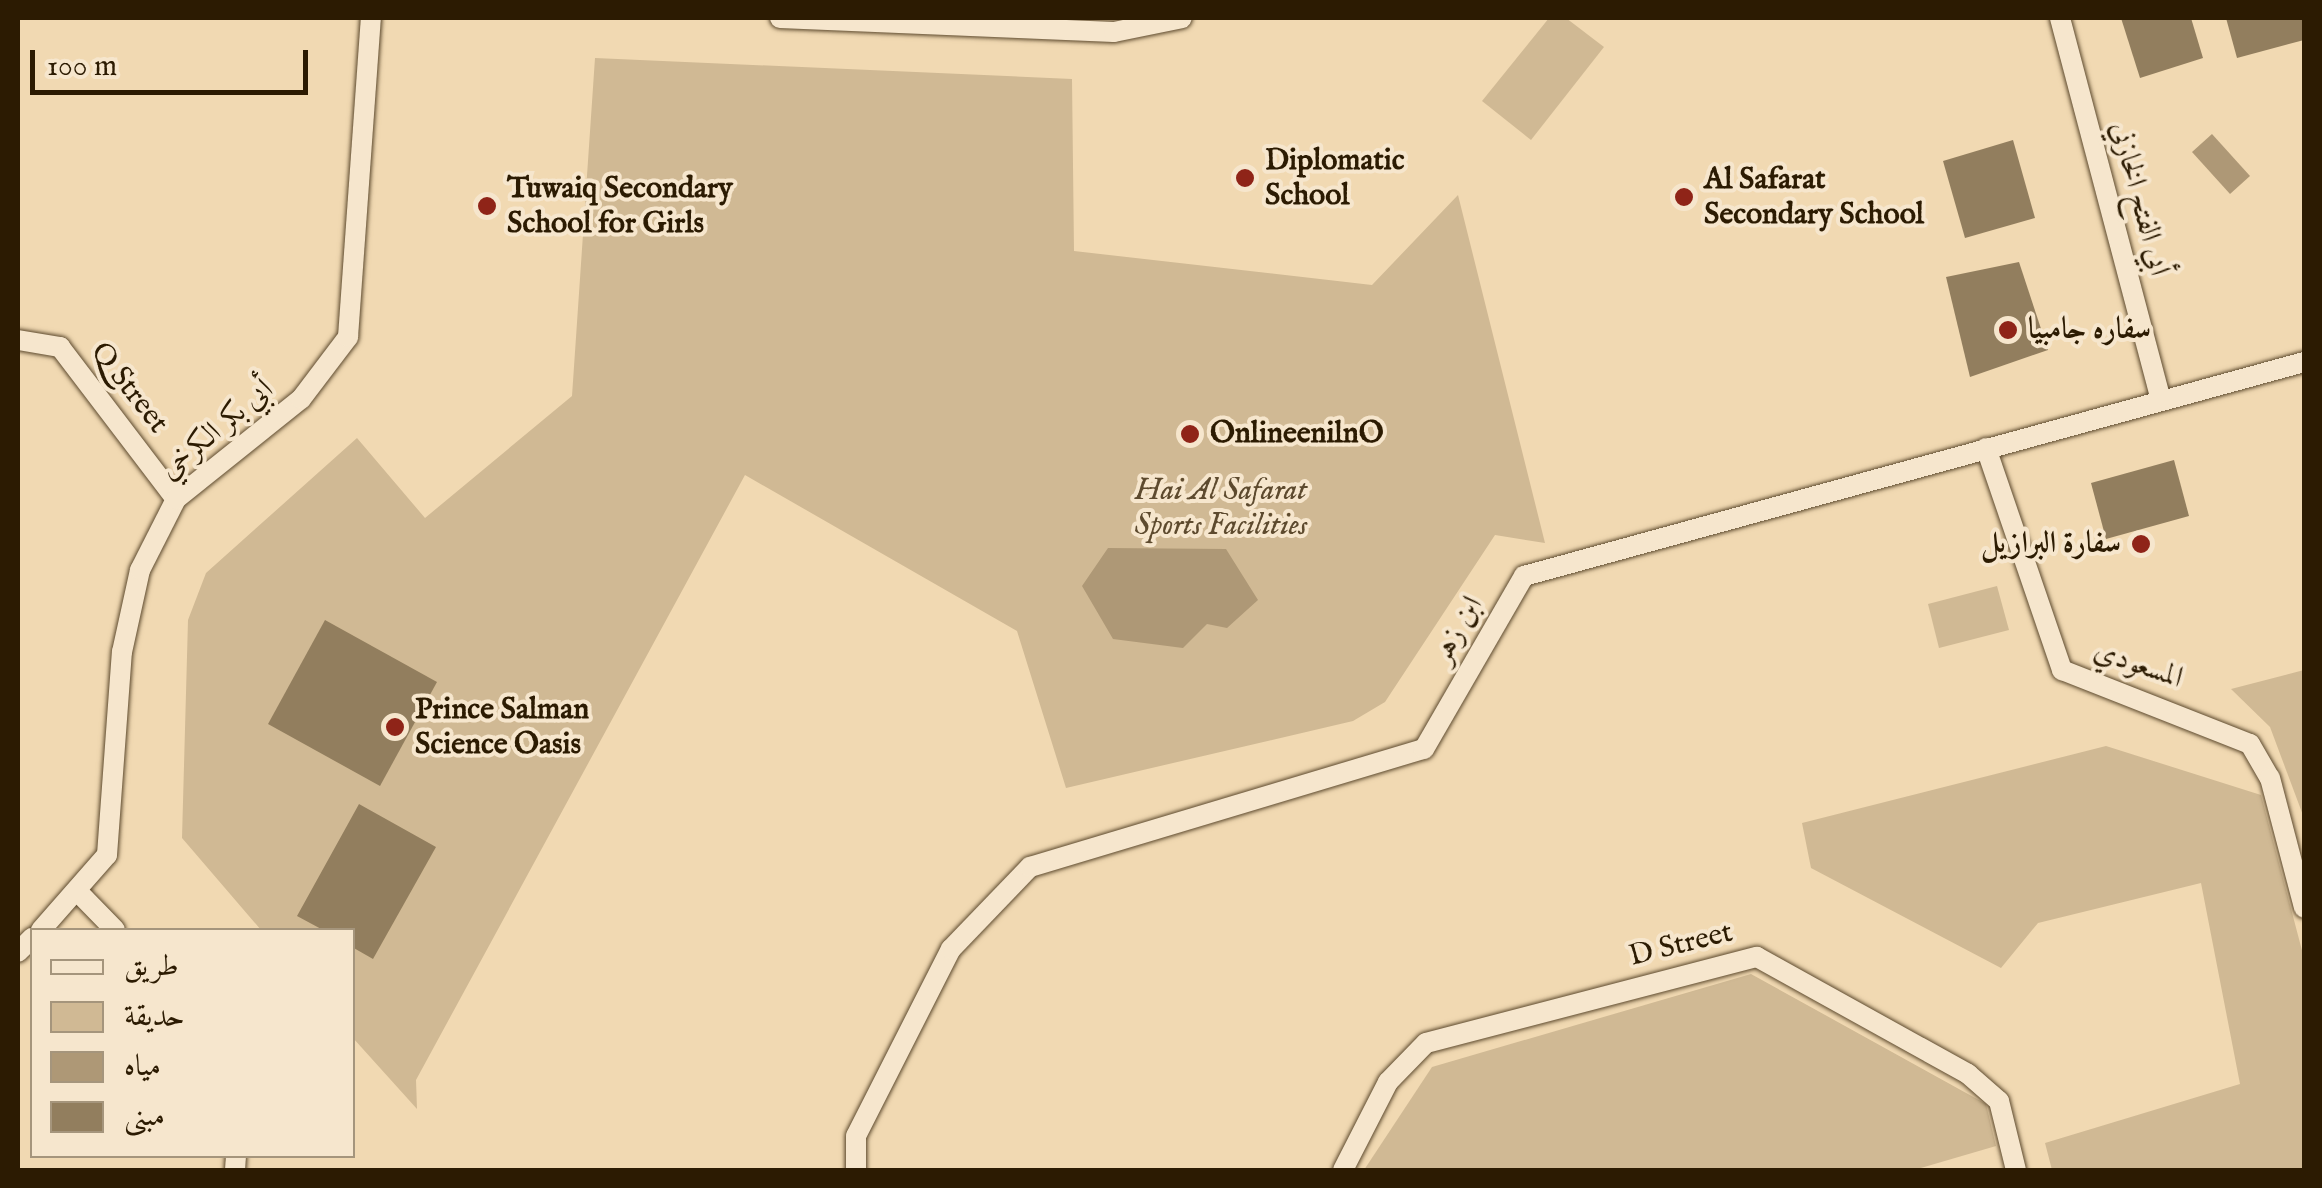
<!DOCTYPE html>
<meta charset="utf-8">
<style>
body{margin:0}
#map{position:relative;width:2322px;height:1188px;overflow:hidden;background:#f1d9b2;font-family:"IM FELL English",Amiri,serif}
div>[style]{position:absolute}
.green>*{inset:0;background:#d0b994}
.water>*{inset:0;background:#ae9876}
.building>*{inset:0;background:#927e5e}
.roads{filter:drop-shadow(0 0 2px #5d4a2e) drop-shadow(0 0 2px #5d4a2e)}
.minor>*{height:20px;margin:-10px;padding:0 10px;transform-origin:10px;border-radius:10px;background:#f6e6cd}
.dots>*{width:28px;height:28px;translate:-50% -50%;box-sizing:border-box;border:5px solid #f6e6cd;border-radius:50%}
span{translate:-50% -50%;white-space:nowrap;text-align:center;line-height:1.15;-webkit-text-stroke:8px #f6e6cd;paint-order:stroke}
.poi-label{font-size:30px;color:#2c1b02;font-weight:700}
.left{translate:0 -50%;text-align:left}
.right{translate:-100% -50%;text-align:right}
.street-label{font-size:30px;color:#2c1b02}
.park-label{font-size:30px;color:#5d4a2e;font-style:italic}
.frame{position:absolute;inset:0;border:20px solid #2c1b02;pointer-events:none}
.legend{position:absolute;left:30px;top:928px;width:325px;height:230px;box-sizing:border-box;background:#f6e6cd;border:2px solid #a5957c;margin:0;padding:12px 18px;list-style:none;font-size:30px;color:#2c1b02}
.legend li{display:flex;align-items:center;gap:20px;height:50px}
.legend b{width:50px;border:2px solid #a5957c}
.scale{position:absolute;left:30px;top:50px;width:278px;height:45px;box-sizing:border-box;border:5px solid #2c1b02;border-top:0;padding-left:12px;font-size:30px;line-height:35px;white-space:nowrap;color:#2c1b02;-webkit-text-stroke:8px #f6e6cd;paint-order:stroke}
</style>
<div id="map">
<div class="green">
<i style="clip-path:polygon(1549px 18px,1566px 18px,1604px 47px,1531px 140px,1482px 101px)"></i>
<i style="clip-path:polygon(595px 58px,1072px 79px,1074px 251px,1372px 285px,1458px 195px,1545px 543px,1495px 535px,1385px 702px,1353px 721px,1066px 788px,1017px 631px,745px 475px,416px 1080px,417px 1109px,353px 1038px,352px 930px,261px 930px,182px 838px,188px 620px,206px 573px,357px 438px,425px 518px,572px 396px)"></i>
<i style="clip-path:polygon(1997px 586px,2009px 630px,1939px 648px,1928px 604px)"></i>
<i style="clip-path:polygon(2304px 670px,2304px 818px,2270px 727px,2231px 689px)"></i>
<i style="clip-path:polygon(2106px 746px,2261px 795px,2304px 958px,2304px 1170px,2052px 1170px,2045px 1143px,2240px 1084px,2201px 883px,2038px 923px,2001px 968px,1811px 868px,1802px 823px)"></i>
<i style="clip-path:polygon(1751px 974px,1986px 1104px,1996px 1146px,1914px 1170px,1364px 1170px,1432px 1067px)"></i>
</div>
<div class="water">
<i style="clip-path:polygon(2212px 134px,2250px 176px,2230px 194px,2192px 152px)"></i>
<i style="clip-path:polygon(1108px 548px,1226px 549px,1258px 600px,1227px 628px,1207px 624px,1183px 648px,1113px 639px,1082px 586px)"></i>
</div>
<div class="building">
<i style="clip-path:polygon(2121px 18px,2191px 18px,2203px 58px,2140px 78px)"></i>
<i style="clip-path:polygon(2226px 18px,2304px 18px,2304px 40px,2237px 58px)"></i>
<i style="clip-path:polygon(2013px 140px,2035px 218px,1965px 238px,1943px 161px)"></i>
<i style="clip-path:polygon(2019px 262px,2048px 350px,1970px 377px,1946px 277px)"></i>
<i style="clip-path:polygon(2174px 460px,2189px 516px,2106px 539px,2091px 483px)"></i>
<i style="clip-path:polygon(325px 620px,437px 682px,380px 786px,268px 724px)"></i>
<i style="clip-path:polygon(359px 804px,436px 847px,373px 959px,352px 947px,352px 930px,323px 930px,297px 916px)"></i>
</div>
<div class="roads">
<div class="minor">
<i style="left:780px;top:18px;width:334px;rotate:2.4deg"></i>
<i style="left:1114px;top:32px;width:69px;rotate:-11.6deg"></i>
<i style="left:2060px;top:18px;width:391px;rotate:75.2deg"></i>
<i style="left:18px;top:340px;width:43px;rotate:9.5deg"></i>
<i style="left:60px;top:347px;width:191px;rotate:52.7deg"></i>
<i style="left:1986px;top:448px;width:235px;rotate:71.1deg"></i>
<i style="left:2062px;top:670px;width:202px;rotate:21.5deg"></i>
<i style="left:2250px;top:744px;width:39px;rotate:60deg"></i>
<i style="left:2270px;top:778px;width:134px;rotate:75.3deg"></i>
<i style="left:80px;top:894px;width:50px;rotate:45.8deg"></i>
<i style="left:41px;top:930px;width:100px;rotate:-48.7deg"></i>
<i style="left:107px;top:855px;width:204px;rotate:-85.8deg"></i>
<i style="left:122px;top:652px;width:84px;rotate:-77.6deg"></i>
<i style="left:140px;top:570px;width:80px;rotate:-63.1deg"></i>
<i style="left:176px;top:499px;width:160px;rotate:-38.7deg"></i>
<i style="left:301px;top:399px;width:78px;rotate:-52.8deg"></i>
<i style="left:348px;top:337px;width:320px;rotate:-85.9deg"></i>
<i style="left:18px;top:952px;width:20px;rotate:-45deg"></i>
<i style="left:235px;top:1170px;width:14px;rotate:-86deg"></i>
<i style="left:856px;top:1170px;width:34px;rotate:-90deg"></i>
<i style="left:856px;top:1136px;width:210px;rotate:-63.1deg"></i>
<i style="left:951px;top:949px;width:114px;rotate:-46.1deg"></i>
<i style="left:1030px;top:867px;width:411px;rotate:-16.7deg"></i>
<i style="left:1424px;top:749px;width:200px;rotate:-60deg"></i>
<i style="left:1524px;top:576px;width:809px;rotate:-15.34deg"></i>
<i style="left:1343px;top:1170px;width:99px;rotate:-62.9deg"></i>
<i style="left:1388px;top:1082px;width:54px;rotate:-45.7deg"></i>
<i style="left:1426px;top:1043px;width:342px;rotate:-14.6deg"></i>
<i style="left:1757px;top:957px;width:241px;rotate:29deg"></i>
<i style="left:1968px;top:1074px;width:41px;rotate:41.1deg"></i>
<i style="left:1999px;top:1101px;width:71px;rotate:76.2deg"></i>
</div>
</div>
<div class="dots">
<i style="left:1245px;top:178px;background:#8f2418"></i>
<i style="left:1684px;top:197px;background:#8f2418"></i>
<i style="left:487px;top:206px;background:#8f2418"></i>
<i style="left:2008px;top:330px;background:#8f2418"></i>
<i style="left:1190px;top:434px;background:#8f2418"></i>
<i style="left:2141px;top:544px;background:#8f2418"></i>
<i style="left:395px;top:727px;background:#8f2418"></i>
</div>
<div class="poi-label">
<span class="left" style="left:1265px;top:178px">Diplomatic<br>School</span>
<span class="left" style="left:1704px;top:197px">Al Safarat<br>Secondary School</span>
<span class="left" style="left:507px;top:206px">Tuwaiq Secondary<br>School for Girls</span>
<span class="left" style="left:2028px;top:330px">سفاره جامبيا</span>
<span class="left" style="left:1210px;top:434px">OnlineenilnO</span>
<span class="right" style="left:2121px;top:544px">سفارة البرازيل</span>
<span class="left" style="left:415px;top:727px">Prince Salman<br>Science Oasis</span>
</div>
<div class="street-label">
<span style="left:2139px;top:199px;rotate:75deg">أبي الفتح الخازني</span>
<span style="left:129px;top:388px;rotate:52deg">Q Street</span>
<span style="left:217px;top:430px;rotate:-40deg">أبي بكر الكرخي</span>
<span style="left:1458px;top:630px;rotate:-60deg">ابن زهر</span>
<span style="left:2138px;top:665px;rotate:19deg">المسعودي</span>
<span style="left:1681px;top:945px;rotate:-14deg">D Street</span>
</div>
<div class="park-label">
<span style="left:1221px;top:508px">Hai Al Safarat<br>Sports Facilities</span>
</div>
<div class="frame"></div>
<ul class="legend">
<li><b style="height:12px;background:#f6e6cd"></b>طريق</li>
<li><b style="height:28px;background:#d0b994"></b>حديقة</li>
<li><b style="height:28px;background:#ae9876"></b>مياه</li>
<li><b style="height:28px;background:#927e5e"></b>مبنى</li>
</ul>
<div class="scale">100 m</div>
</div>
